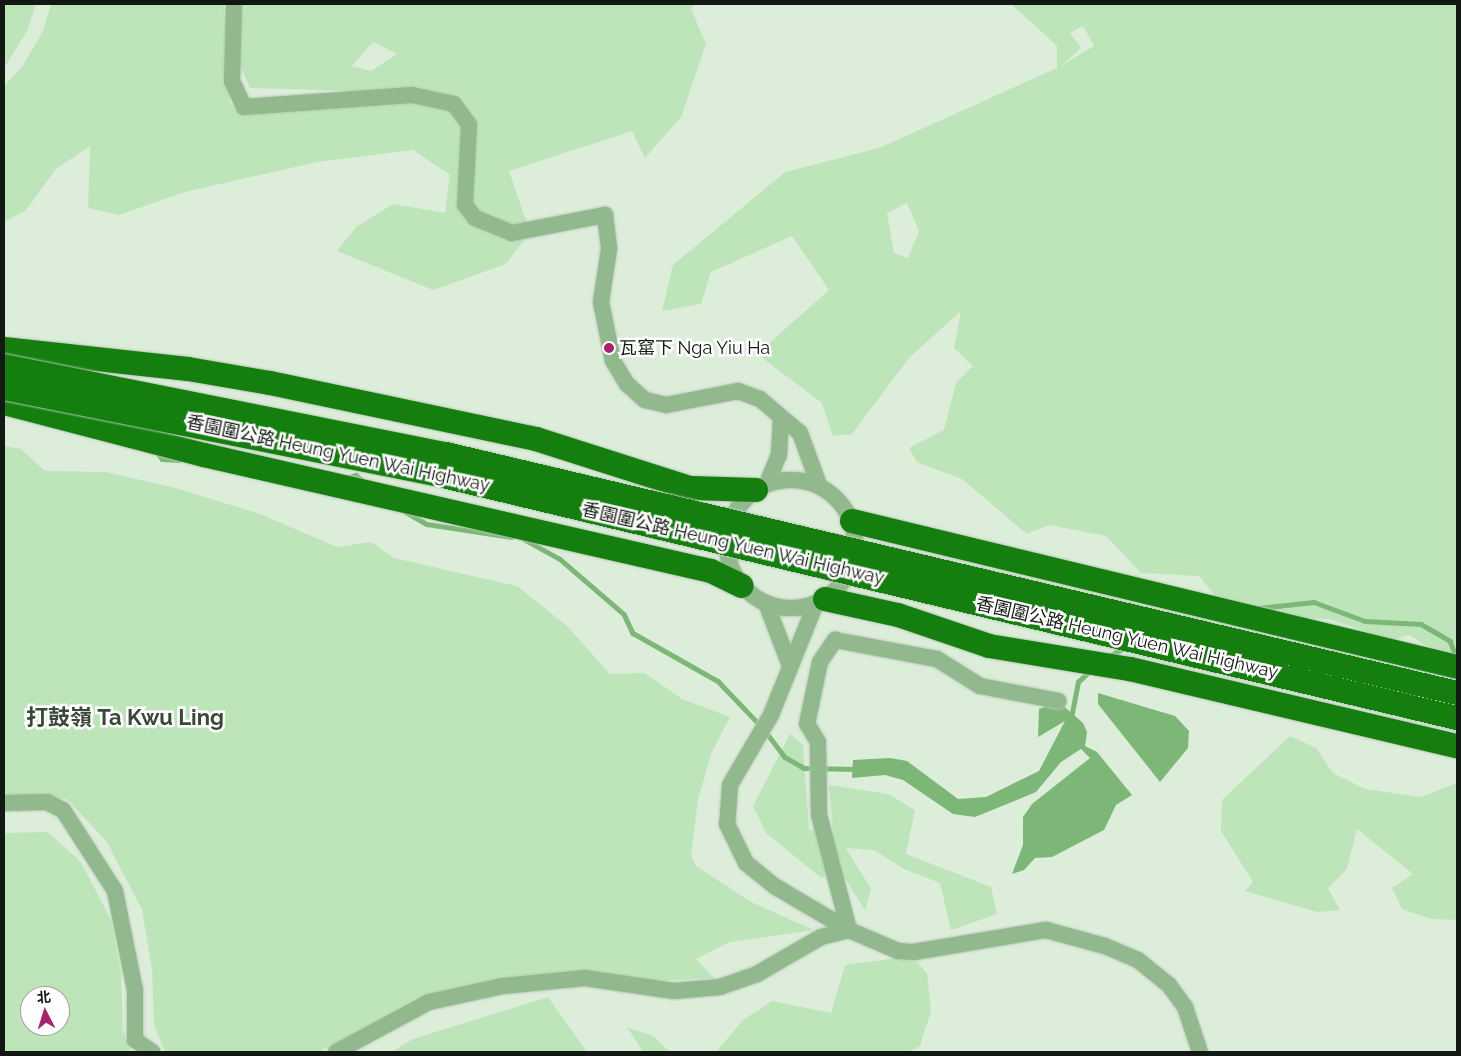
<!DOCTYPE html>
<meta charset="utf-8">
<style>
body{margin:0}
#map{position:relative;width:1461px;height:1056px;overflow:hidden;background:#dcedda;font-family:Raleway,"Noto Sans SC",sans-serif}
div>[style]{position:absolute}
.green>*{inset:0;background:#bee5ba}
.water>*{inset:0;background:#7db777}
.stream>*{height:4.5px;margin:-2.25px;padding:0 2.25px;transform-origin:2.25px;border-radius:2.25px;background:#7db777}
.roads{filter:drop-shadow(0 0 1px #b8c7b6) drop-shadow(0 0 1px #b8c7b6)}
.minor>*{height:16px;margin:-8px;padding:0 8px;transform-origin:8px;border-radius:8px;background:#91b98d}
.minor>.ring{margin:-8px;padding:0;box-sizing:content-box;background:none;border:16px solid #91b98d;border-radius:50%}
.highway>*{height:24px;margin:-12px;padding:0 12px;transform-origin:12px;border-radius:12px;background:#147f0f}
.bridges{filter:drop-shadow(0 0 1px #b8c7b6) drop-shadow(0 0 1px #b8c7b6)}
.highway-bridge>*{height:24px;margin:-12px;padding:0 12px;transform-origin:12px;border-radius:12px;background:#147f0f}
.dots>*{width:14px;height:14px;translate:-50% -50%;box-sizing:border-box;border:2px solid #fff;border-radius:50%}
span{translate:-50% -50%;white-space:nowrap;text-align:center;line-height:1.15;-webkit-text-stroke:5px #fff;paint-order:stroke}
.poi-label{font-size:18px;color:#121812}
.left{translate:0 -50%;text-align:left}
.street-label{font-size:18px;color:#121812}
.district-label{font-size:22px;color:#3a4838;font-weight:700}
.frame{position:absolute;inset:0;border:5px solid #121812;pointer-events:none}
.north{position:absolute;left:20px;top:986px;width:50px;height:50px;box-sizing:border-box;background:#fff;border:1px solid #a0a3a0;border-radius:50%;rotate:355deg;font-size:14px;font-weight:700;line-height:20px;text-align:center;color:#121812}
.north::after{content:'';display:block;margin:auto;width:18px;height:22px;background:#a8236c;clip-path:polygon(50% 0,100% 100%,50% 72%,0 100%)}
</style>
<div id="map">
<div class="green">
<i style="clip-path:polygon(4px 4px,36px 4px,27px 31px,4px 68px)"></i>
<i style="clip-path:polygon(evenodd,51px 4px,224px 4px,230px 103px,252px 115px,352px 97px,356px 91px,250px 88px,241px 68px,237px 4px,695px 4px,691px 9px,706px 44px,681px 117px,645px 158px,632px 131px,509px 171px,530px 232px,506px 264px,433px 290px,337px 251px,356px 227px,393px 204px,445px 213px,450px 175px,413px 150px,317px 162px,185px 192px,119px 215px,88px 208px,90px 146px,56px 169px,25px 211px,4px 222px,4px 86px,22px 67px,43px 31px,51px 4px,373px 42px,397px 54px,371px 71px,352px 66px,373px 42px)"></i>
<i style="clip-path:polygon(evenodd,1011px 4px,1457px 4px,1457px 674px,1436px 651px,1409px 635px,1391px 640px,1330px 619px,1218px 616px,1213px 593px,1199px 576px,1141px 573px,1106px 536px,1049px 525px,1027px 534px,962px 479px,917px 462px,909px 448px,944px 430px,956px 383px,973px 366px,954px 348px,961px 311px,909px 358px,852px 434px,833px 436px,822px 403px,757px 354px,829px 290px,792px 236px,711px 272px,701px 304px,662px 311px,673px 265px,785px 172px,879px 148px,1057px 68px,1057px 46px,1011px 4px,1083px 26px,1094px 46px,1061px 66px,1081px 48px,1070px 33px,1083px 26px,1011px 4px,907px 203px,919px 231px,908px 258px,894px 253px,887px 213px,907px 203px)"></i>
<i style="clip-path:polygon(4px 446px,21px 449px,45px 471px,106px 472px,176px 488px,260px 514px,337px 547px,371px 542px,394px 558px,517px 586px,567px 626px,610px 674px,645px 673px,682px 699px,730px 717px,711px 754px,698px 800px,691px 855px,696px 866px,751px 902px,814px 930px,730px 942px,696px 959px,714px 978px,657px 981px,583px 970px,498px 980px,416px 999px,319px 1052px,165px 1052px,154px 1024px,152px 970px,142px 910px,107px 842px,67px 799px,4px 797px)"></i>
<i style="clip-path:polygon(790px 734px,803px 745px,809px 830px,833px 831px,829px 785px,888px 794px,915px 810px,906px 854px,991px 887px,997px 914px,951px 930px,940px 883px,904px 869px,874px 850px,846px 848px,871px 889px,865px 910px,844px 877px,820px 877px,766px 833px,753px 806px)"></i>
<i style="clip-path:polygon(1290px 736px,1316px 748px,1333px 773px,1365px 789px,1421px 797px,1457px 783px,1457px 920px,1431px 919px,1402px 909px,1392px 888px,1413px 874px,1357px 829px,1347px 869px,1328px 888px,1340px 910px,1317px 912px,1245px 891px,1253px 882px,1221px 831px,1222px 800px)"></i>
<i style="clip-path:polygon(evenodd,48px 832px,81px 862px,111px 920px,121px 973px,123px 1030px,131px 1052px,4px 1052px,4px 833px,48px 832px,30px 996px,60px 996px,60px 1026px,30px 1026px,30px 996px)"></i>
<i style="clip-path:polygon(898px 958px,917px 962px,927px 973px,931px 1011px,920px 1046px,909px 1052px,716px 1052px,743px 1020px,772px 1001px,831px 1013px,845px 965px)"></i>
<i style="clip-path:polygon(548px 997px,587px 1052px,392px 1052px,413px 1039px)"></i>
<i style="clip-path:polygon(627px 1027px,653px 1036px,670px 1052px,643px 1052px)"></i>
</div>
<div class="water">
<i style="clip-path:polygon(1098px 693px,1175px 716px,1189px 731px,1188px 748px,1160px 782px,1098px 704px)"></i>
<i style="clip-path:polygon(1059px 702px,1083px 723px,1087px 732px,1085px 746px,1097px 752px,1132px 795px,1116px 805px,1104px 830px,1052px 857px,1035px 858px,1024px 870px,1012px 874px,1023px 845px,1023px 817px,1032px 804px,1090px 758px,1081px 749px,1061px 762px,1036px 792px,975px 817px,953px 814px,903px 780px,885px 775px,852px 778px,853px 760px,890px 758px,907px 761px,958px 799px,986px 797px,1039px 771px,1065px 721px,1038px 737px,1039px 709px)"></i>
</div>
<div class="stream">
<i style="left:157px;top:451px;width:9px;rotate:58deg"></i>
<i style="left:162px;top:459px;width:17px;rotate:3deg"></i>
<i style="left:346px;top:478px;width:10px;rotate:-17deg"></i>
<i style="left:356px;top:475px;width:9px;rotate:41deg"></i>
<i style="left:406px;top:512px;width:24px;rotate:30deg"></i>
<i style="left:427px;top:524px;width:85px;rotate:8.8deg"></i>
<i style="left:524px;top:539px;width:41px;rotate:29.1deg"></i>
<i style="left:560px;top:559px;width:84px;rotate:40.7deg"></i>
<i style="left:624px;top:614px;width:21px;rotate:65deg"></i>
<i style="left:633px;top:633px;width:98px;rotate:29.5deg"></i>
<i style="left:718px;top:681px;width:62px;rotate:46.3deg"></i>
<i style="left:1259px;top:608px;width:55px;rotate:-6.2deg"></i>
<i style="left:1314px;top:602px;width:54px;rotate:20.4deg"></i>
<i style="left:1365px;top:621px;width:56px;rotate:3.1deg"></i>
<i style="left:1421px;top:624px;width:34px;rotate:30deg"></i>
<i style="left:1450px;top:641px;width:18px;rotate:68deg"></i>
<i style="left:1109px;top:656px;width:17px;rotate:-28deg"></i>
<i style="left:1071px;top:718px;width:37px;rotate:-79deg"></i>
<i style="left:1078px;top:682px;width:18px;rotate:-43deg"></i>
<i style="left:766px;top:732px;width:31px;rotate:53deg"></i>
<i style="left:785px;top:757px;width:22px;rotate:30deg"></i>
<i style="left:804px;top:768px;width:54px;rotate:1.1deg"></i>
</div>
<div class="roads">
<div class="minor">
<i style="left:234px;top:4px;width:77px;rotate:91.5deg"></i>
<i style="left:232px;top:81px;width:29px;rotate:65deg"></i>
<i style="left:244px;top:107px;width:168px;rotate:-4.1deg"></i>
<i style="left:412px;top:95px;width:43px;rotate:12.1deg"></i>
<i style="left:454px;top:104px;width:26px;rotate:54deg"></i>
<i style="left:469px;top:125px;width:80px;rotate:92.9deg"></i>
<i style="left:465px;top:205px;width:16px;rotate:52deg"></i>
<i style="left:475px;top:218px;width:40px;rotate:22deg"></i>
<i style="left:512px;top:233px;width:95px;rotate:-11deg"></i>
<i style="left:605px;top:215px;width:34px;rotate:83deg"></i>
<i style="left:609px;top:249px;width:54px;rotate:98.6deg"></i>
<i style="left:601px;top:302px;width:60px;rotate:78.5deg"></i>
<i style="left:613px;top:361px;width:27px;rotate:59deg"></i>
<i style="left:627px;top:384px;width:24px;rotate:42deg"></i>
<i style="left:645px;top:400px;width:22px;rotate:13deg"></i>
<i style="left:666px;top:405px;width:73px;rotate:-11deg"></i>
<i style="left:738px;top:391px;width:23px;rotate:20deg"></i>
<i style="left:760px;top:399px;width:52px;rotate:40.4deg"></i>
<i style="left:800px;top:433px;width:55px;rotate:69.9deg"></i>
<i class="ring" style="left:727px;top:480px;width:112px;height:112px"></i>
<i style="left:767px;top:484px;width:31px;rotate:-68deg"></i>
<i style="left:779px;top:455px;width:34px;rotate:-87deg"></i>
<i style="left:766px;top:603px;width:67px;rotate:69.1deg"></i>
<i style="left:816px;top:603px;width:121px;rotate:111.9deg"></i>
<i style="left:771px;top:715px;width:81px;rotate:120.4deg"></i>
<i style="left:730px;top:785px;width:39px;rotate:94deg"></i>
<i style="left:727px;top:824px;width:43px;rotate:64deg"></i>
<i style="left:746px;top:863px;width:38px;rotate:39deg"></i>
<i style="left:776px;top:887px;width:85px;rotate:30.5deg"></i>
<i style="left:4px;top:803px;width:43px;rotate:-1.3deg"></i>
<i style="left:47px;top:802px;width:18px;rotate:27deg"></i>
<i style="left:63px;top:810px;width:96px;rotate:57.3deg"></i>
<i style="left:115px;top:891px;width:101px;rotate:78.6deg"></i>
<i style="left:135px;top:990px;width:50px;rotate:90deg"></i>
<i style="left:135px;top:1040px;width:21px;rotate:35deg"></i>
<i style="left:849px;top:930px;width:119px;rotate:-104.6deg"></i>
<i style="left:819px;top:815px;width:73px;rotate:-90.8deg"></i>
<i style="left:818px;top:742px;width:21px;rotate:-121deg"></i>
<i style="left:807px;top:724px;width:63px;rotate:-78.2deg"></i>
<i style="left:820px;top:662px;width:27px;rotate:-56deg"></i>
<i style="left:835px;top:640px;width:104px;rotate:10.6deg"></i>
<i style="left:937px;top:659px;width:51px;rotate:32.1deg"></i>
<i style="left:980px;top:686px;width:80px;rotate:10.8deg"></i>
<i style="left:336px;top:1052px;width:106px;rotate:-28.3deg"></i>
<i style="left:429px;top:1002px;width:76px;rotate:-12.2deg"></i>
<i style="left:503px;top:986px;width:82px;rotate:-5.6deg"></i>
<i style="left:585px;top:978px;width:90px;rotate:8.3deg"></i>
<i style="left:674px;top:991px;width:46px;rotate:-5deg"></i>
<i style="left:720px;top:987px;width:39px;rotate:-19deg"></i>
<i style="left:757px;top:974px;width:74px;rotate:-30deg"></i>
<i style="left:821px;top:937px;width:29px;rotate:-14deg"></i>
<i style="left:849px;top:930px;width:53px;rotate:23.2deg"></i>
<i style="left:898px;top:951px;width:16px;rotate:4deg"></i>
<i style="left:914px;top:952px;width:134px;rotate:-9.5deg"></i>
<i style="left:1046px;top:930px;width:61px;rotate:15.2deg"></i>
<i style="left:1105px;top:946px;width:36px;rotate:23deg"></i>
<i style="left:1138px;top:960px;width:40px;rotate:39deg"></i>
<i style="left:1169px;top:985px;width:27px;rotate:54deg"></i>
<i style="left:1185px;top:1007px;width:47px;rotate:71.6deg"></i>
</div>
<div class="highway">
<i style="left:4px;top:349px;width:185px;rotate:6.2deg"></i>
<i style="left:188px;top:369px;width:83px;rotate:9.7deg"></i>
<i style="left:270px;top:383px;width:272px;rotate:11.9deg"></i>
<i style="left:536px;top:439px;width:162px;rotate:17.7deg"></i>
<i style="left:690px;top:488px;width:66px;rotate:1.7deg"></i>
<i style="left:4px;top:403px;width:207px;rotate:14.6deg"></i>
<i style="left:204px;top:455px;width:520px;rotate:12.89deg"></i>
<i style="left:711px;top:571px;width:34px;rotate:26deg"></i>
<i style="left:852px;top:521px;width:622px;rotate:13.57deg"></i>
<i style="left:825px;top:599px;width:75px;rotate:12.4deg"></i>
<i style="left:898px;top:615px;width:96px;rotate:18.8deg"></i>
<i style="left:989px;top:646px;width:143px;rotate:9.3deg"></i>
<i style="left:1130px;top:669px;width:336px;rotate:13.3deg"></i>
</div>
</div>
<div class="bridges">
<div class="highway-bridge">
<i style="left:4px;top:366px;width:451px;rotate:11.3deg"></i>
<i style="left:446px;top:454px;width:1039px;rotate:13.3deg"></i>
<i style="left:4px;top:388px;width:444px;rotate:11.3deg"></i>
<i style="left:439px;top:475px;width:1047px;rotate:13.43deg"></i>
</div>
</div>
<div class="dots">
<i style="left:609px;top:348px;background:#a8236c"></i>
</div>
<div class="poi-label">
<span class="left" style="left:619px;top:348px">瓦窰下 Nga Yiu Ha</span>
</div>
<div class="street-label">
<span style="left:338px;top:454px;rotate:12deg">香園圍公路 Heung Yuen Wai Highway</span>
<span style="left:733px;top:544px;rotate:13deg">香園圍公路 Heung Yuen Wai Highway</span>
<span style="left:1127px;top:638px;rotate:13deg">香園圍公路 Heung Yuen Wai Highway</span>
</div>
<div class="district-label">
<span style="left:125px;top:718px">打鼓嶺 Ta Kwu Ling</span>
</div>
<div class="frame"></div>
<div class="north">北</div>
</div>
